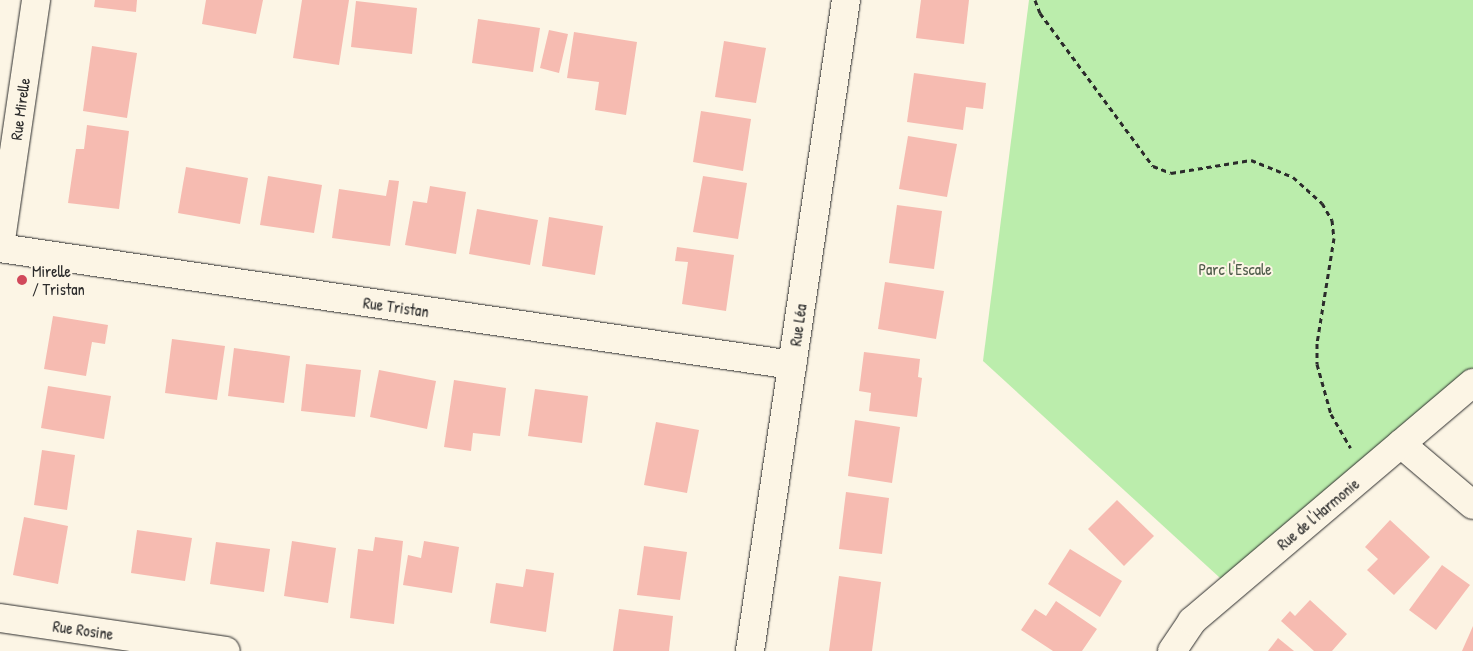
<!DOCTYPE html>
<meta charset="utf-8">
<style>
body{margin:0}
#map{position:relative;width:1473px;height:651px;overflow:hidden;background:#fcf5e5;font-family:"Patrick Hand",sans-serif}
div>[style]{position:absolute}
.green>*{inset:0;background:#bbedac}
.building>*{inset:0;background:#f6bbb1}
.path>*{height:3px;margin-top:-1.5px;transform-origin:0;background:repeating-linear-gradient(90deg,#2b2b2b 0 5px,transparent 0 9px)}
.roads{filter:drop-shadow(0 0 1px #2b2b2b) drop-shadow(0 0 1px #2b2b2b)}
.street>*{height:28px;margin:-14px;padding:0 14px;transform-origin:14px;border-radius:14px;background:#fcf5e5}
.dots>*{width:14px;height:14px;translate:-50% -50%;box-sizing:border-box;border:2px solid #fcf5e5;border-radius:50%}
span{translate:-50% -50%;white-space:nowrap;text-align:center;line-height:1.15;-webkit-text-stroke:4px #fcf5e5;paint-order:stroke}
.street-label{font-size:16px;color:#2b2b2b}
.park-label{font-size:16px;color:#4f5c4b}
.poi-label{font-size:16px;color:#2b2b2b}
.left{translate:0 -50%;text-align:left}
</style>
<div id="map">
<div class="green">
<i style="clip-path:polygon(1029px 0,1473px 0,1473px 383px,1231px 588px,983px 361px)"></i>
</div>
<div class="building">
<i style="clip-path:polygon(95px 0,137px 0,136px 12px,94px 7px)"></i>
<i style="clip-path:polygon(206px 0,263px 0,256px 34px,202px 24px)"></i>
<i style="clip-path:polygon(302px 0,349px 0,339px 65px,293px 58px)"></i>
<i style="clip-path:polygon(921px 0,969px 0,964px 44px,916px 38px)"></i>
<i style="clip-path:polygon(356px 1px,417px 8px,412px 54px,351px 47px)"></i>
<i style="clip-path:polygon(478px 19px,540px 28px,533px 72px,472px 63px)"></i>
<i style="clip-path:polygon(549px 30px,568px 34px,559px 73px,540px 68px)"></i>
<i style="clip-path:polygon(574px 32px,637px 42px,626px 115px,595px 110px,599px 82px,567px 78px)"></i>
<i style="clip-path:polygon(724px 41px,766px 48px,756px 103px,715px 97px)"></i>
<i style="clip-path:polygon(92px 46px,137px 53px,127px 118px,83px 111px)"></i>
<i style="clip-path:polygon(914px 73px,986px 83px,983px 109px,966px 107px,963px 130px,907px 122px)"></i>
<i style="clip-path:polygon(701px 111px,751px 119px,743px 171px,693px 162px)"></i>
<i style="clip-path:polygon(87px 125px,129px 131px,119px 209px,68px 203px,76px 149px,84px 149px)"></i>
<i style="clip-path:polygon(908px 136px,957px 144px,947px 197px,899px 189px)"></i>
<i style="clip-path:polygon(186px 167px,248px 178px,240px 224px,178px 213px)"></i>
<i style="clip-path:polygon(268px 176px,322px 185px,314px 233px,260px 225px)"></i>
<i style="clip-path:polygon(703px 176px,747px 183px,738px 239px,693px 232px)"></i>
<i style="clip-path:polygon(389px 180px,399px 181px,390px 246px,332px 238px,339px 189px,386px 196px)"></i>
<i style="clip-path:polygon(430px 186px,466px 192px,456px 254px,405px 245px,413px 201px,427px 203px)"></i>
<i style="clip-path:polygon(897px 205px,942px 211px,934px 269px,889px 263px)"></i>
<i style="clip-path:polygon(477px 209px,538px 220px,530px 265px,469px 254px)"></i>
<i style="clip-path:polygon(549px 217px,603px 226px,595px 275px,542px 266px)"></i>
<i style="clip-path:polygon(677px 247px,734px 255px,726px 311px,682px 304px,688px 262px,675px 261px)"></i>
<i style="clip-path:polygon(885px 282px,944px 291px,936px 339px,878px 329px)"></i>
<i style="clip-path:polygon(53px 316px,108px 325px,105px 344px,92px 342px,86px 376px,44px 369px)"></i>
<i style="clip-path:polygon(172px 339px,225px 346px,217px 400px,165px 393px)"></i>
<i style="clip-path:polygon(234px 348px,290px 356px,284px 403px,228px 396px)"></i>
<i style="clip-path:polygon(864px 352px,920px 359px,918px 377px,922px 378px,917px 417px,869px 411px,871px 393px,859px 391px)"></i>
<i style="clip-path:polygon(306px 364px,361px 370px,355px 417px,301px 411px)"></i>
<i style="clip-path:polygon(379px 370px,436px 381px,427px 429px,370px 417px)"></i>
<i style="clip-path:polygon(454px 380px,506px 388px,500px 436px,473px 433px,471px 451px,444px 447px)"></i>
<i style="clip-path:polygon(48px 386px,111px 396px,104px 439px,41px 428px)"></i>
<i style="clip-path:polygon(535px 389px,588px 396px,582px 443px,528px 436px)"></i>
<i style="clip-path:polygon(855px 420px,900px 427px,892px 483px,848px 476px)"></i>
<i style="clip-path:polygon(656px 422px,699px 430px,687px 493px,644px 485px)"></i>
<i style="clip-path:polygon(42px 450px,75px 455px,67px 510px,34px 505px)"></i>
<i style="clip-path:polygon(846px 492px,889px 498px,882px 554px,839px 549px)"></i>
<i style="clip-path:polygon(1117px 500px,1154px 536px,1124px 566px,1088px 529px)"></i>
<i style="clip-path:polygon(24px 517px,68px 526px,58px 584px,13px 575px)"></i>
<i style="clip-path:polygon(1390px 520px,1430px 557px,1394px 595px,1367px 570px,1378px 559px,1365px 547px)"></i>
<i style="clip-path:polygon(137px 530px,192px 538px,185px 581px,131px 573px)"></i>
<i style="clip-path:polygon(375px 537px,403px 541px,394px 624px,350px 618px,358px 549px,373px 551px)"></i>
<i style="clip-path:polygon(292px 541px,336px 548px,328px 603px,284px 596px)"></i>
<i style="clip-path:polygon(424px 541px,459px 547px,452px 593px,403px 585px,408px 555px,421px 558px)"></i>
<i style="clip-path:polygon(216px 542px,270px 549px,264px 592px,210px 584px)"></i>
<i style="clip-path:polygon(644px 546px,687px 552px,680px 600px,637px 595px)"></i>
<i style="clip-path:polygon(1070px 549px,1122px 581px,1100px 617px,1048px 584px)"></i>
<i style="clip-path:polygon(1442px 565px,1470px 585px,1436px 630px,1409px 610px)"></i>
<i style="clip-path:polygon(526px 569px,554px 573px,546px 632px,490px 623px,496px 583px,523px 587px)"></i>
<i style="clip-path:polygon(839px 576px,881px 582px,872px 651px,829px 651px)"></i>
<i style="clip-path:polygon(1310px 600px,1347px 634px,1332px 651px,1314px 651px,1281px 621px,1290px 611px,1295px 616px)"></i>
<i style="clip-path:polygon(1056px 601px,1097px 629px,1082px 651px,1053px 651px,1021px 630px,1035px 609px,1046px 616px)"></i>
<i style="clip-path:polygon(619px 609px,673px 616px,669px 651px,613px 651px)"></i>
<i style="clip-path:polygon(1473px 626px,1473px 651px,1462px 651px)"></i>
<i style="clip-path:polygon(1278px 638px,1294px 651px,1268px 651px)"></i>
</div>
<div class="path">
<i style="left:1035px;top:0;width:14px;rotate:69deg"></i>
<i style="left:1040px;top:13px;width:190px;rotate:53.6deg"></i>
<i style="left:1153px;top:166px;width:19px;rotate:21deg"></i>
<i style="left:1171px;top:173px;width:81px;rotate:-9.2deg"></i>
<i style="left:1251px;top:160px;width:45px;rotate:22deg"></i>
<i style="left:1293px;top:177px;width:39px;rotate:42deg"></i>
<i style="left:1322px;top:203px;width:20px;rotate:60deg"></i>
<i style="left:1332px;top:220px;width:18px;rotate:84deg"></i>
<i style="left:1334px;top:238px;width:106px;rotate:99.2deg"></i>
<i style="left:1317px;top:343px;width:21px;rotate:90deg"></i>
<i style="left:1317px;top:364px;width:52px;rotate:74.4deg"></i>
<i style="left:1331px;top:414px;width:39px;rotate:60deg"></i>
</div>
<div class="roads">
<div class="street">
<i style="left:0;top:247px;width:250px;rotate:-81.7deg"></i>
<i style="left:0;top:248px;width:801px;rotate:8.4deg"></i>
<i style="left:1401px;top:444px;width:94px;rotate:40.3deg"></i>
<i style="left:0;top:618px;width:228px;rotate:8.3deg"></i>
<i style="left:750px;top:651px;width:658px;rotate:-81.61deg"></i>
<i style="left:1172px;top:651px;width:36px;rotate:-56deg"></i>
<i style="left:1192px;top:621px;width:368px;rotate:-40.3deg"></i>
</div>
</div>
<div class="dots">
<i style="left:22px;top:280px;background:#d1495b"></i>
</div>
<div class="street-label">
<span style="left:20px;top:109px;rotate:-82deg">Rue Mirelle</span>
<span style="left:396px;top:307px;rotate:8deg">Rue Tristan</span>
<span style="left:798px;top:325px;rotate:-82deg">Rue Léa</span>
<span style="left:1318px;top:514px;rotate:-40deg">Rue de l'Harmonie</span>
<span style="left:83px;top:630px;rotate:8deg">Rue Rosine</span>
</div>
<div class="park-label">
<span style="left:1235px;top:269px">Parc l'Escale</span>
</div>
<div class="poi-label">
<span class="left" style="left:32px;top:280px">Mirelle<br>/ Tristan</span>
</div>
</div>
